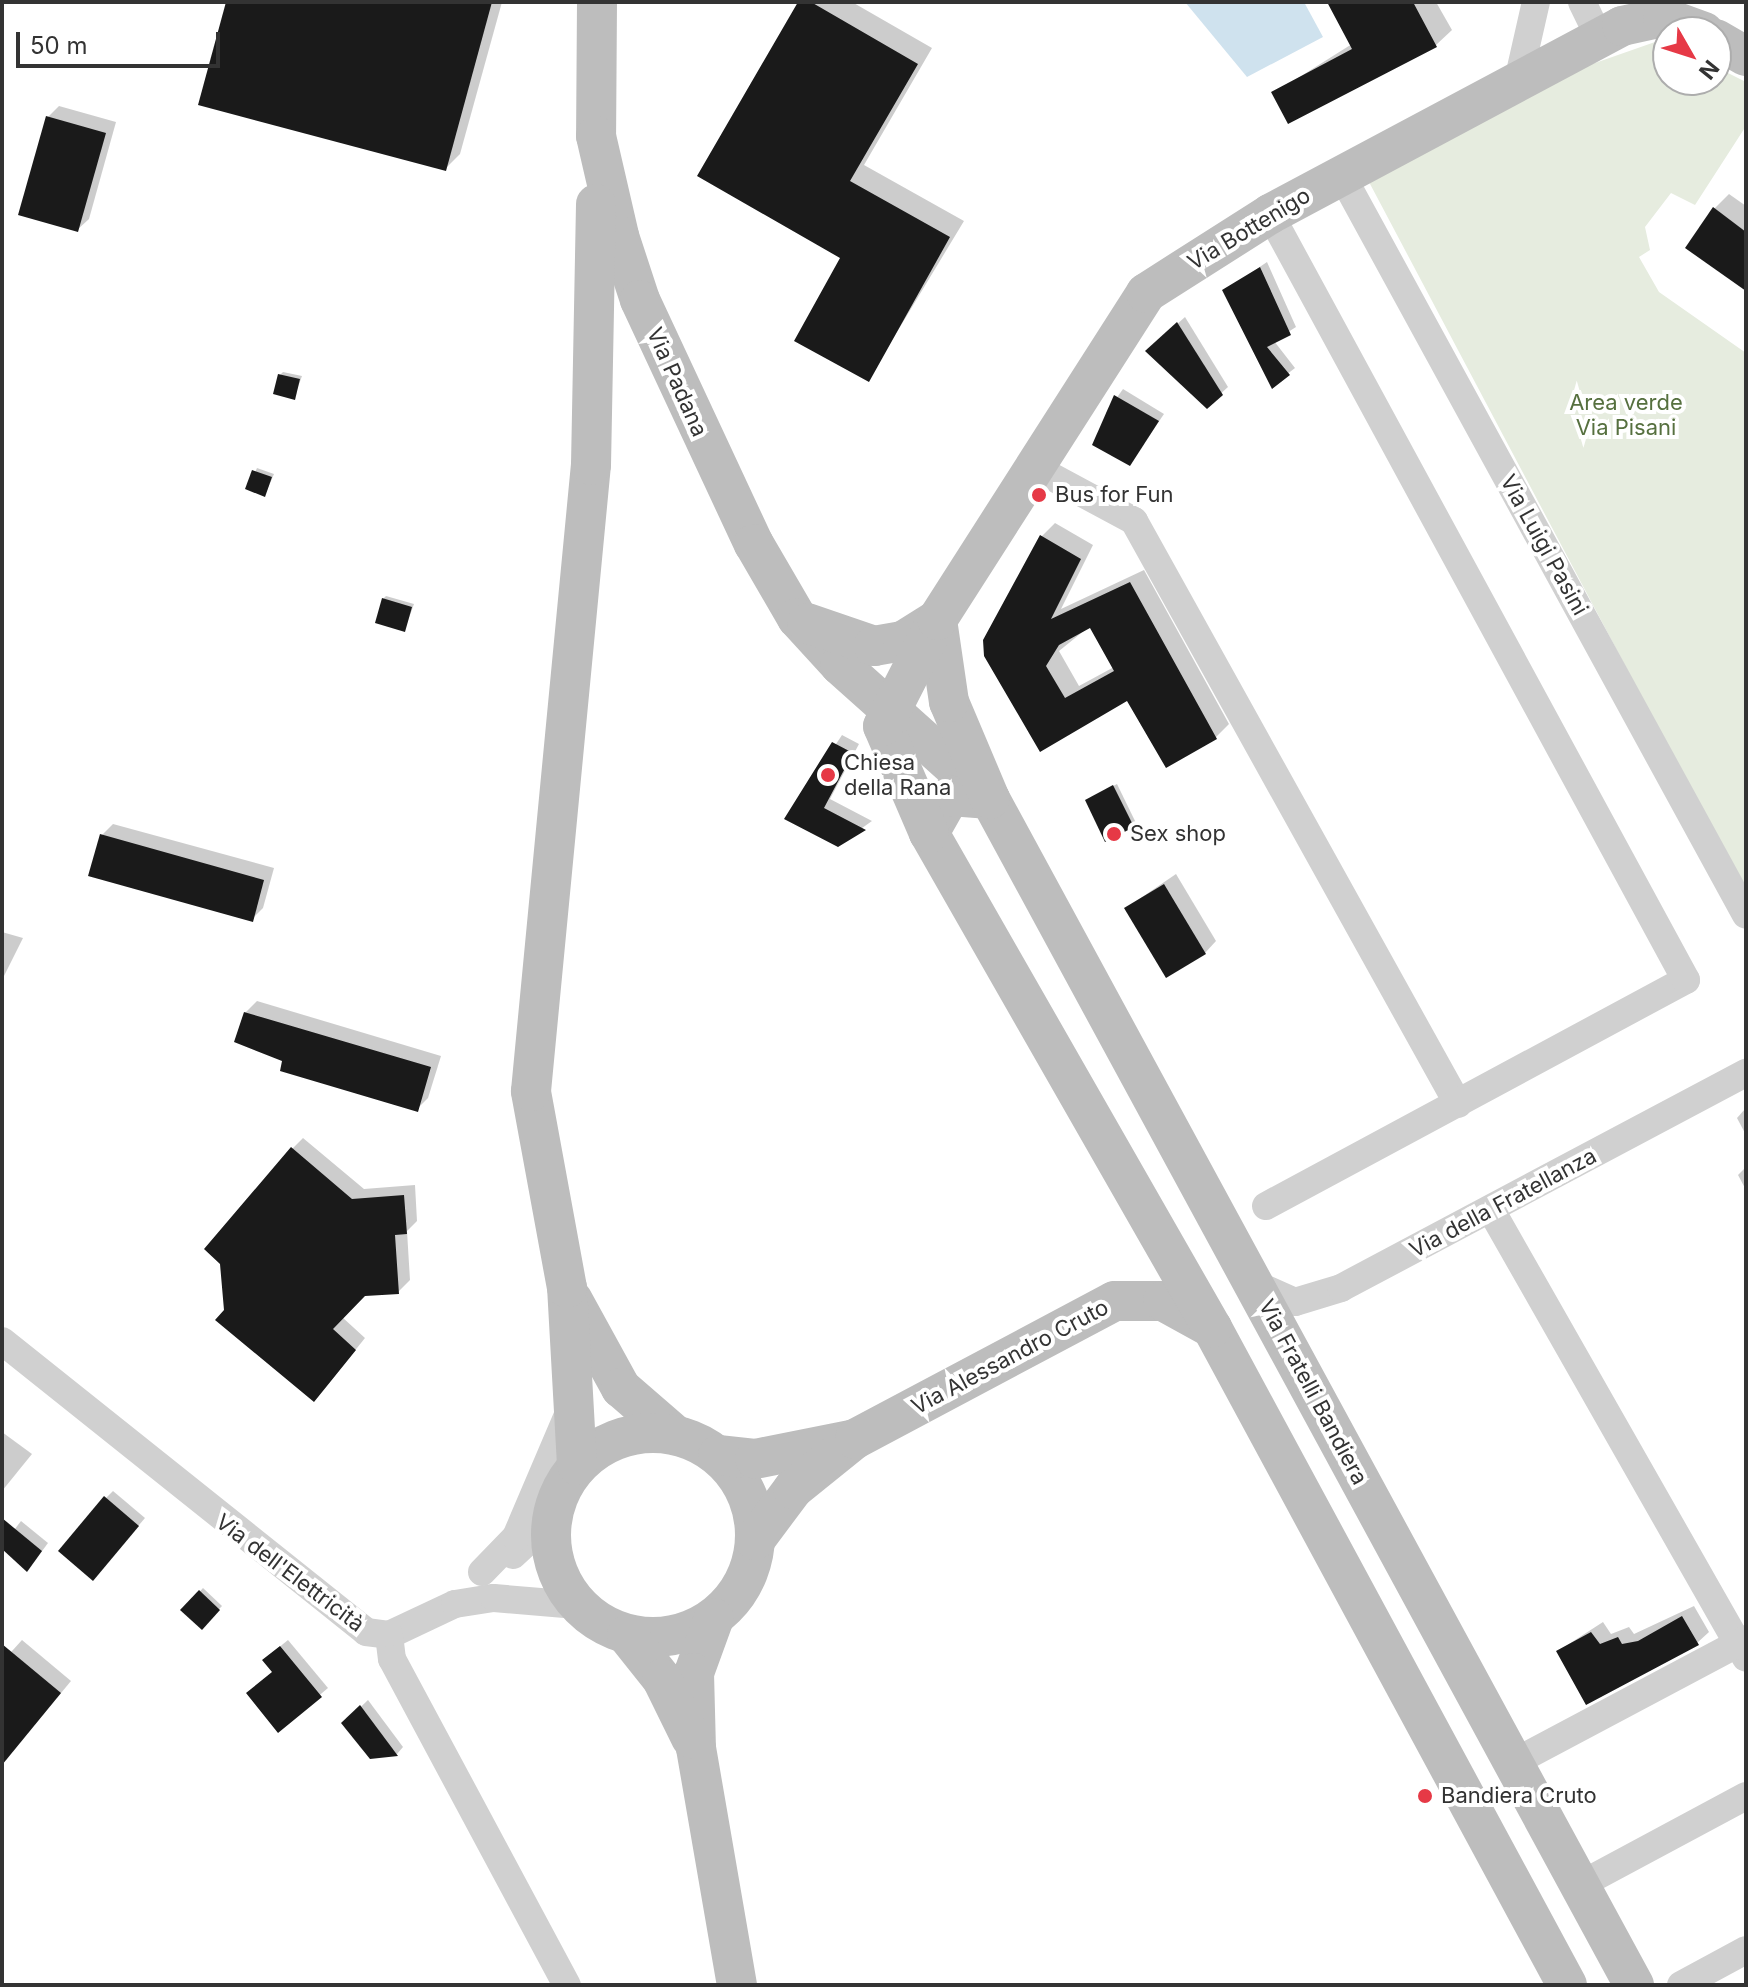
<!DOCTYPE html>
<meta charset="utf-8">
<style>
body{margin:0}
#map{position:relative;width:1748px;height:1987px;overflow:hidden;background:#fff;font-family:Inter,sans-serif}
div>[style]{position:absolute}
.green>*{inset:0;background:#e6ecdf}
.water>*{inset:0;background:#cfe2ee}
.shadow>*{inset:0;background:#0003}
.building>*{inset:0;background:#1a1a1a}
.street>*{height:28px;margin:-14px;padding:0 14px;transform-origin:14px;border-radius:14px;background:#d0d0d0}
.secondary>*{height:40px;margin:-20px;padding:0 20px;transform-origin:20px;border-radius:20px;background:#bdbdbd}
.secondary>.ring{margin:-20px;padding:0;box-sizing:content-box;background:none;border:40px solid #bdbdbd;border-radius:50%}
.dots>*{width:22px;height:22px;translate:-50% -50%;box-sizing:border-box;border:4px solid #fff;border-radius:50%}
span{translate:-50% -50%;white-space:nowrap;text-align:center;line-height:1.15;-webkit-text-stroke:8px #fff;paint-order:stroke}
.street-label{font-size:22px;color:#333}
.park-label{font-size:22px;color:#56703f}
.poi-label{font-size:22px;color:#333}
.left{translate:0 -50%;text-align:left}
.frame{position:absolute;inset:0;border:4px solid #333;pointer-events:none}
.north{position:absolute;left:1652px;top:16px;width:80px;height:80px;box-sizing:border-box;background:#fff;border:2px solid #adadad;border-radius:50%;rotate:129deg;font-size:22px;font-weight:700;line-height:32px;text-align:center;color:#333}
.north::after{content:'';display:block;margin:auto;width:28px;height:36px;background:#e63946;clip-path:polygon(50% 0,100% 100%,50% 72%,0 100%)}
.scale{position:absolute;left:16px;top:32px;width:204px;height:36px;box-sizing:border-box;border:4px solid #333;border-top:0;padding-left:10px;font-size:24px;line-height:28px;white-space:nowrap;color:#333;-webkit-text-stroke:6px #fff;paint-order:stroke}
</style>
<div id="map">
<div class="green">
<i style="clip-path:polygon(1655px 42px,1668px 48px,1668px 80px,1716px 80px,1716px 67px,1746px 82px,1746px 126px,1695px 205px,1671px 193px,1645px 227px,1650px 250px,1639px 257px,1659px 292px,1746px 353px,1746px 894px,1369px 182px,1558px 76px)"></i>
</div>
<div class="water">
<i style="clip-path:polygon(1185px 2px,1304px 2px,1323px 37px,1247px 77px)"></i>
</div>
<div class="shadow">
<i style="clip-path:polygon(228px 2px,502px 2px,460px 154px,445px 169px)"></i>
<i style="clip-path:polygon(800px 2px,852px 2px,932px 48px,864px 165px,964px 221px,868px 380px)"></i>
<i style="clip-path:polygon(1329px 2px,1436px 2px,1452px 30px,1436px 45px,1289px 121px,1274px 93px,1352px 44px)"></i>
<i style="clip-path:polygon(59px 106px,116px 122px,89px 219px,77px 230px,48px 117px)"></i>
<i style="clip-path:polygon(1729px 194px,1746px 206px,1746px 289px,1714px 209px)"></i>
<i style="clip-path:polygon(1267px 262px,1296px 327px,1274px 341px,1295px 368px,1272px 386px,1224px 291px)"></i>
<i style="clip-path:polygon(1185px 317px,1228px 387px,1207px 406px,1147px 351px)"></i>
<i style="clip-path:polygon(283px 372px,302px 376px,294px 398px,280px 375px)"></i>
<i style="clip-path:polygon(1123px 389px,1164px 414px,1130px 464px,1106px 413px)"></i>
<i style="clip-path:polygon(257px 468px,274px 474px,265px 495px,248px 488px)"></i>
<i style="clip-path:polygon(evenodd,1055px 523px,1093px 545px,1061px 609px,1144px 570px,1229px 724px,1216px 737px,1167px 766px,1128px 698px,1041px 749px,1041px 537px,1055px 523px,1090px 626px,1114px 667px,1079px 686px,1059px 651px,1090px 626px)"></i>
<i style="clip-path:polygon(386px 596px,414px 604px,405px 629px,383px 599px)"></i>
<i style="clip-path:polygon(842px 735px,859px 744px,830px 799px,872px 821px,838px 845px,787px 818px)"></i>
<i style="clip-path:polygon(1117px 784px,1136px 823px,1133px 826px,1087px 800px)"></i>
<i style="clip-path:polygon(113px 824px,274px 868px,263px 908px,252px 919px,102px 835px)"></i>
<i style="clip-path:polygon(1176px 874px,1216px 941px,1205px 953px,1126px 908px)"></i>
<i style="clip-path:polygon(2px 932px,23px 938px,4px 976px,2px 975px)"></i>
<i style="clip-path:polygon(257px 1001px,441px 1056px,428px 1098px,417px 1109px,285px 1060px,245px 1013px)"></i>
<i style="clip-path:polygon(1745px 1109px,1746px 1109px,1746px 1135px,1737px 1118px)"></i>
<i style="clip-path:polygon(303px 1138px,364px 1189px,415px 1185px,417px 1221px,407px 1231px,410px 1280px,398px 1292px,365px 1294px,342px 1317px,365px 1338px,325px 1388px,226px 1311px,292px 1149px)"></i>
<i style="clip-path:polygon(1746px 1167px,1746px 1190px,1738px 1175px)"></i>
<i style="clip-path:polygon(2px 1432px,32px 1454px,2px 1491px)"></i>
<i style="clip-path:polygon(113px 1491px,145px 1518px,100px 1571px,106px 1498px)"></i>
<i style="clip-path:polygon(21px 1521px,48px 1543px,34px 1562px,2px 1546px)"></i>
<i style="clip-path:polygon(203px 1588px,222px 1606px,202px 1627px,183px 1610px)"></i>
<i style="clip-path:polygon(1694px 1606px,1709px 1632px,1697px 1643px,1558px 1651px,1603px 1622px,1611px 1634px,1629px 1627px,1634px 1634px)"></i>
<i style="clip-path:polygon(22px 1640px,71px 1681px,2px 1764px,2px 1662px)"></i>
<i style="clip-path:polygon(288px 1640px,328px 1688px,278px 1730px,272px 1653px)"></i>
<i style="clip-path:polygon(368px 1700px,403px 1747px,397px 1754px,371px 1757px,344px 1723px)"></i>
</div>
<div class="building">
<i style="clip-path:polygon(226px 2px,492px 2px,446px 171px,198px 105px)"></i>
<i style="clip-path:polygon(798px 2px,811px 2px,918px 64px,850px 181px,950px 237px,869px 382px,794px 341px,840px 258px,697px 176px)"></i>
<i style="clip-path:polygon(1327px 2px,1413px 2px,1437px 47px,1288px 124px,1271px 92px,1352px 49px)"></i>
<i style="clip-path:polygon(46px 116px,106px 133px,78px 232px,18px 215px)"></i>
<i style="clip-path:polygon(1713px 207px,1746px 232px,1746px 291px,1685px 248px)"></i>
<i style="clip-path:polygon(1260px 267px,1291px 335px,1267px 347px,1290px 375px,1272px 389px,1222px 290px)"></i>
<i style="clip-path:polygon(1177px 322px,1223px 395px,1207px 409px,1145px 351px)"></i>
<i style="clip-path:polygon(278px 374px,300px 379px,295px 400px,273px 394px)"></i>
<i style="clip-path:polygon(1114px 395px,1159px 421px,1130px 466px,1092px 445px)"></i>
<i style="clip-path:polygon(252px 470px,272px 477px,265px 497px,245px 489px)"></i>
<i style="clip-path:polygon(evenodd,1040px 535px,1081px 559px,1051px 619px,1130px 582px,1217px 739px,1166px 768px,1127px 701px,1040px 752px,984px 656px,983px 640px,1040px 535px,1090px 628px,1114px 671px,1065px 698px,1046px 666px,1059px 645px,1090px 628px)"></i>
<i style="clip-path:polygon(382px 598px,412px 607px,405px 632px,375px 623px)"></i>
<i style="clip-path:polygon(832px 742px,853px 753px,824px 808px,866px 830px,838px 847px,784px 819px)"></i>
<i style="clip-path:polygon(1113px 785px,1134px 827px,1105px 842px,1085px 800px)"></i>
<i style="clip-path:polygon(100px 834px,264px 880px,253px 922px,88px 876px)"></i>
<i style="clip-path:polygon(1164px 884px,1206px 954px,1166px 978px,1124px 908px)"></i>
<i style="clip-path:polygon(244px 1012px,431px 1067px,418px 1112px,280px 1071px,282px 1061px,234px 1042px)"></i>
<i style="clip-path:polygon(291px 1147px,352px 1199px,404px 1195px,407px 1234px,395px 1235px,399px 1294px,365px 1296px,333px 1329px,356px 1350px,314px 1402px,215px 1320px,224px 1310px,220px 1264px,204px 1249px)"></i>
<i style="clip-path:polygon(104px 1496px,139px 1526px,93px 1581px,58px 1551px)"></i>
<i style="clip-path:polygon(2px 1518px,42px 1551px,27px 1572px,2px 1549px)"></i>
<i style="clip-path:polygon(199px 1590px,220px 1610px,202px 1630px,180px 1610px)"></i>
<i style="clip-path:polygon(1682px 1616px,1699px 1645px,1586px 1705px,1556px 1651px,1591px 1632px,1600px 1644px,1618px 1637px,1622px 1644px,1638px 1641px)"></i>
<i style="clip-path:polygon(2px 1644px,61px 1693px,2px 1765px)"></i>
<i style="clip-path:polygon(280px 1646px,322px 1697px,278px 1733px,246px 1693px,272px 1672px,262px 1660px)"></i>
<i style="clip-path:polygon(360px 1705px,398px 1756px,370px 1759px,341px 1723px)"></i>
</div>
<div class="street">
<i style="left:1582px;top:2px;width:39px;rotate:64deg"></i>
<i style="left:1518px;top:81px;width:81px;rotate:-77.2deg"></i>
<i style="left:1341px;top:174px;width:844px;rotate:61.34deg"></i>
<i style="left:1032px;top:466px;width:116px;rotate:28.3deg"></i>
<i style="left:1134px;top:521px;width:667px;rotate:60.94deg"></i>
<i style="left:1266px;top:1206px;width:477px;rotate:-28.3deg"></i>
<i style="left:1686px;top:980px;width:872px;rotate:-118.51deg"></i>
<i style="left:1491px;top:1210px;width:515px;rotate:60.35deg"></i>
<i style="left:1255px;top:1284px;width:44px;rotate:24.2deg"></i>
<i style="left:1295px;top:1302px;width:48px;rotate:-16.9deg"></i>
<i style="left:1341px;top:1288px;width:459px;rotate:-28deg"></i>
<i style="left:2px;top:1341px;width:466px;rotate:38.6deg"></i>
<i style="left:366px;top:1632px;width:23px;rotate:7deg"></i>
<i style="left:389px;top:1635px;width:73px;rotate:-25.2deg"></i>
<i style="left:455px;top:1604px;width:39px;rotate:-9deg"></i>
<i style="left:494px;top:1598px;width:83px;rotate:4.8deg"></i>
<i style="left:513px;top:1555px;width:53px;rotate:-42.7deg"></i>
<i style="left:482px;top:1572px;width:49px;rotate:-45.8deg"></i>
<i style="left:516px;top:1537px;width:135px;rotate:-66.9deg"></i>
<i style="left:389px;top:1635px;width:24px;rotate:83deg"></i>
<i style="left:392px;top:1659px;width:370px;rotate:61.8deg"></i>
<i style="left:1513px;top:1763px;width:264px;rotate:-28deg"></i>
<i style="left:1580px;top:1885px;width:188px;rotate:-28.2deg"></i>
<i style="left:1681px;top:1985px;width:74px;rotate:-28.3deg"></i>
</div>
<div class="secondary">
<i style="left:597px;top:2px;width:134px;rotate:90.4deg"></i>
<i style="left:596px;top:136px;width:103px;rotate:77deg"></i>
<i style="left:619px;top:236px;width:67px;rotate:71.8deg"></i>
<i style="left:640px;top:300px;width:269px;rotate:65deg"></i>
<i style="left:754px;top:544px;width:86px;rotate:59.8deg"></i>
<i style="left:797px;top:618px;width:64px;rotate:47.5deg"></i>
<i style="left:840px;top:665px;width:201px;rotate:41.8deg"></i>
<i style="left:990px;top:799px;width:1350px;rotate:61.5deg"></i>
<i style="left:1716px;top:39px;width:34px;rotate:30deg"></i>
<i style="left:807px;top:623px;width:71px;rotate:18.9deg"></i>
<i style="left:874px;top:646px;width:29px;rotate:-10deg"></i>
<i style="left:903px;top:641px;width:40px;rotate:-32deg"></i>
<i style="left:929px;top:833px;width:43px;rotate:-60.4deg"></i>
<i style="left:950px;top:796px;width:40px;rotate:4.3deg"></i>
<i style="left:990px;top:799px;width:105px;rotate:-112.9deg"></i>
<i style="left:949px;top:702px;width:83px;rotate:-98.3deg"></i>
<i style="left:572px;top:1299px;width:102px;rotate:61.2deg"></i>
<i style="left:621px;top:1388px;width:70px;rotate:41deg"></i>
<i class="ring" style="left:551px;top:1433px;width:164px;height:164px"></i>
<i style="left:718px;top:1455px;width:37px;rotate:6deg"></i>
<i style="left:755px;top:1459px;width:98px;rotate:-11.2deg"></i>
<i style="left:577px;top:1465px;width:177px;rotate:-93.2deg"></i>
<i style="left:567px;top:1288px;width:200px;rotate:-100.4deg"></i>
<i style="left:531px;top:1091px;width:629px;rotate:-84.53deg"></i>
<i style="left:591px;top:465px;width:261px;rotate:-88.9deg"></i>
<i style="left:755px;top:1540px;width:64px;rotate:-53.3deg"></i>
<i style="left:793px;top:1489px;width:80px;rotate:-38.9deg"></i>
<i style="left:855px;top:1439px;width:294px;rotate:-28deg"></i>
<i style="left:1115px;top:1301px;width:48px"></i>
<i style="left:1163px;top:1301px;width:56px;rotate:28.9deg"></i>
<i style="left:714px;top:1618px;width:59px;rotate:110deg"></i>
<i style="left:694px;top:1673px;width:75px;rotate:88.5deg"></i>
<i style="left:696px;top:1748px;width:241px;rotate:80.2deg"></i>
<i style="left:627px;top:1635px;width:56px;rotate:51.5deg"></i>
<i style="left:662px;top:1679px;width:66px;rotate:63.8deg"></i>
<i style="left:1567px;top:1985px;width:747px;rotate:-118.38deg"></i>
<i style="left:1212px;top:1328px;width:570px;rotate:-119.76deg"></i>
<i style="left:929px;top:833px;width:116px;rotate:-113.3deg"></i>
<i style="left:883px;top:726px;width:119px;rotate:-63deg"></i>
<i style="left:937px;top:620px;width:388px;rotate:-57.4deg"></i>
<i style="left:1146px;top:293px;width:147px;rotate:-32.5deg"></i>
<i style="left:1270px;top:214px;width:399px;rotate:-28.1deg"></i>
<i style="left:1622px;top:26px;width:42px;rotate:-12.4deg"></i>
<i style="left:1663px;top:17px;width:44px;rotate:20.1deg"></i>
</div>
<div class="dots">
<i style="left:1039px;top:495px;background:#e63946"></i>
<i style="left:828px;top:775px;background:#e63946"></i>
<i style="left:1114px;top:834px;background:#e63946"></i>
<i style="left:1425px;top:1796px;background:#e63946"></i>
</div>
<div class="street-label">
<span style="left:1249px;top:229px;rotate:-31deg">Via Bottenigo</span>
<span style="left:677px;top:382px;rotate:66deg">Via Padana</span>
<span style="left:1544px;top:545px;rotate:61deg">Via Luigi Pasini</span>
<span style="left:1503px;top:1203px;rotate:-28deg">Via della Fratellanza</span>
<span style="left:1010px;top:1357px;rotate:-28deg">Via Alessandro Cruto</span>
<span style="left:1313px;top:1392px;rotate:62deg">Via Fratelli Bandiera</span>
<span style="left:290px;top:1573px;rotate:37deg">Via dell'Elettricità</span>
</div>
<div class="park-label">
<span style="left:1626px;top:415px">Area verde<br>Via Pisani</span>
</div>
<div class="poi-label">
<span class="left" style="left:1055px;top:495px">Bus for Fun</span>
<span class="left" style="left:844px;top:775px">Chiesa<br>della Rana</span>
<span class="left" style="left:1130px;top:834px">Sex shop</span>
<span class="left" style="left:1441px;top:1796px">Bandiera Cruto</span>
</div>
<div class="frame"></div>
<div class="north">N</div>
<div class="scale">50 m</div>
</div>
